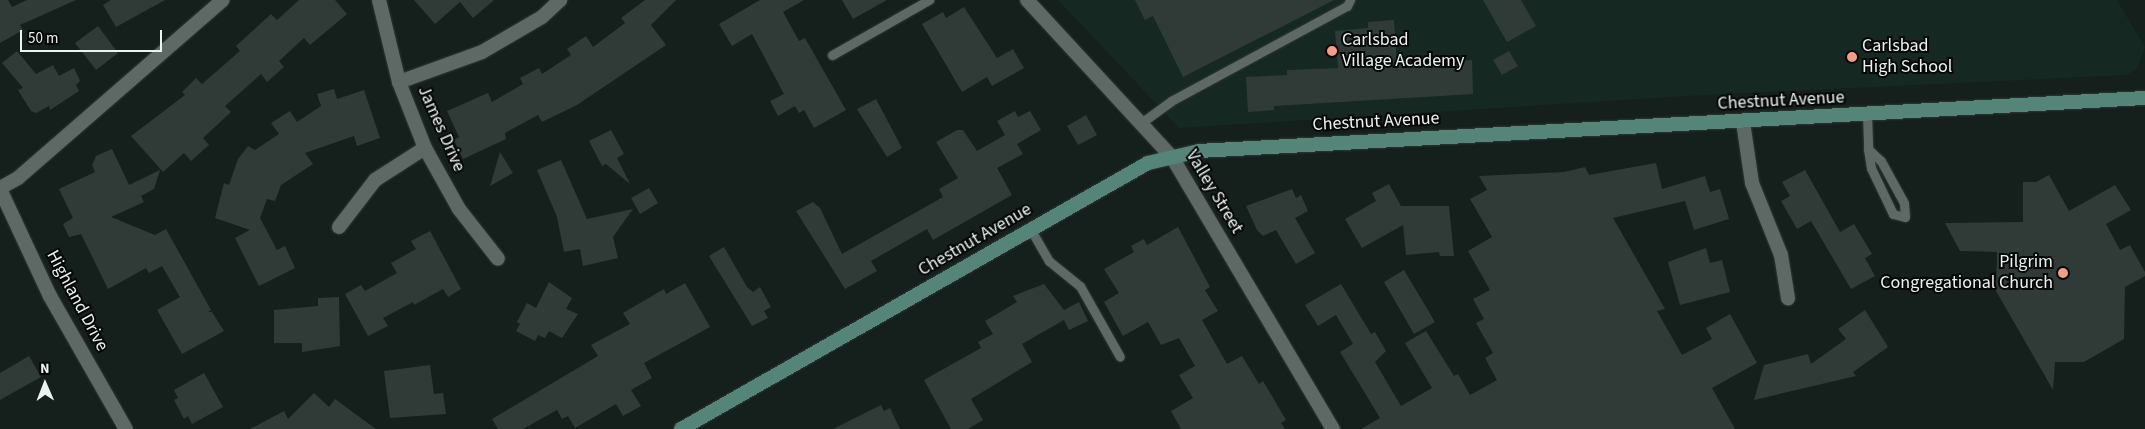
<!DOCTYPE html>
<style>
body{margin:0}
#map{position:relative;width:2145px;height:429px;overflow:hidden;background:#151f1c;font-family:"Source Sans 3",sans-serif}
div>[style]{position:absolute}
.built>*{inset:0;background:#162822}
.building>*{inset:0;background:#303b37}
.roads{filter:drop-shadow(0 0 1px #313835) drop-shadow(0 0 1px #313835)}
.service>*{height:9px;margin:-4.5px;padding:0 4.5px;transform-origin:4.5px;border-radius:4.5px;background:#5e6965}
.minor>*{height:14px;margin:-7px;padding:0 7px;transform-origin:7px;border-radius:7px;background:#5e6965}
.tertiary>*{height:14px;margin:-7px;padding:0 7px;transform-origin:7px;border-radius:7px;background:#5e6965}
.secondary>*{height:14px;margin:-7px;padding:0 7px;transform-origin:7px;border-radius:7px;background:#548578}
.dots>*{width:14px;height:14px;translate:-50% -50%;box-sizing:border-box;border:2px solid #050807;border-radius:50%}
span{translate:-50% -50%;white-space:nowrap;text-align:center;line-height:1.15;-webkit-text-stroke:4px #050807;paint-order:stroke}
.poi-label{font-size:18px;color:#ecf2f0}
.left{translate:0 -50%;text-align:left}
.right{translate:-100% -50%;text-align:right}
.street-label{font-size:18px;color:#ecf2f0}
.north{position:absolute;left:20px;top:359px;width:50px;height:50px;-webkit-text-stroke:4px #050807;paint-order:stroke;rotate:359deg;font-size:14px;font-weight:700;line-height:20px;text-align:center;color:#ecf2f0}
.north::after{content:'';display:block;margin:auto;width:18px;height:22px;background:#ecf2f0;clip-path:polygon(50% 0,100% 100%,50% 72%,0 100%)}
.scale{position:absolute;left:20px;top:30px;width:142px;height:22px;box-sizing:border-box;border:2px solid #ecf2f0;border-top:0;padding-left:6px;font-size:15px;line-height:18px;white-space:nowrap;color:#ecf2f0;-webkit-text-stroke:4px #050807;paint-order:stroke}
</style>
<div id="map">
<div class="built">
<i style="clip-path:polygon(1058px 0,2117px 0,2145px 47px,2138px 67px,2127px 75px,1704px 95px,1179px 128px)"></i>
</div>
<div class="building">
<i style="clip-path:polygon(0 0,8px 0,12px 7px,27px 0,76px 0,20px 25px,23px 30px,0 43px)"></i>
<i style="clip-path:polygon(111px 0,165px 0,116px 27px,103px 5px)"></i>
<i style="clip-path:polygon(299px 0,335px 0,347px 14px,310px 45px,304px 38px,279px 61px,284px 67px,267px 82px,261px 74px,225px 106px,231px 112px,203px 138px,209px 145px,191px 161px,184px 153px,163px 172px,131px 136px,185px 95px,182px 92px,196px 78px,202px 84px,240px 51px,236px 46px,271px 14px,277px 20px)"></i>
<i style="clip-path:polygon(414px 0,494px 0,473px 18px,460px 2px,435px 24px)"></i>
<i style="clip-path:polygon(645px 0,676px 0,651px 25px,666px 45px,577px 105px,542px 122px,538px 115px,505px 133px,506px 139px,463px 159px,454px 140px,459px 137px,447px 111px,488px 93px,492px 102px,523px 84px,520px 78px,539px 68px,542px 74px,571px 55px,567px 49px,586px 36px,593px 47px,625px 23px,621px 18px)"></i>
<i style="clip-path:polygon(760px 0,804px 0,783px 12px,799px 41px,805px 38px,846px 110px,814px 128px,804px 110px,799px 113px,795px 106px,778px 116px,770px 101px,784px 94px,752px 34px,732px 46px,719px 24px)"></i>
<i style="clip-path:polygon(842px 0,887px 0,853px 19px)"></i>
<i style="clip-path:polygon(1135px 0,1334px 0,1183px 77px,1153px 16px,1145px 20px)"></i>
<i style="clip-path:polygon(1483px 0,1521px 0,1536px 26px,1507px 42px)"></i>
<i style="clip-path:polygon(964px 7px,997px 58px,1013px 49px,1024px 68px,992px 86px,987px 77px,962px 92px,922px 24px,943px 12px,946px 18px)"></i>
<i style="clip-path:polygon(1394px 20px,1397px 64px,1472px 60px,1473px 94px,1274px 106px,1274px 110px,1248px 112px,1246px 77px,1287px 75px,1287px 70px,1338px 68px,1335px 31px,1368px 28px,1368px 22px)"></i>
<i style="clip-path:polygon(98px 26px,118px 53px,96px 70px,75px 43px)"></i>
<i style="clip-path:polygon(17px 51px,36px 74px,53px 65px,59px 76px,74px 68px,80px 81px,76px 85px,79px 91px,50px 110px,49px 106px,36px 113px,31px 111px,18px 90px,23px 88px,2px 63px)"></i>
<i style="clip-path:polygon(1509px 51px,1518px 66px,1502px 75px,1493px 60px)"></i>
<i style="clip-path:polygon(334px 89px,337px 99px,364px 90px,380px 138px,357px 146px,354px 136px,305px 153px,313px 164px,281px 185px,275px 201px,267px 199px,260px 218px,277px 250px,285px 246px,295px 268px,259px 286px,235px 238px,250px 230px,215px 218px,224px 183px,229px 185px,238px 159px,248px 146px,255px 150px,279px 134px,271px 123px,290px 111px,297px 122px,321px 106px,317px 94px)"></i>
<i style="clip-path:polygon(876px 99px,902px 148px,887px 157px,857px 109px)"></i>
<i style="clip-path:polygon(1015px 111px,1018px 117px,1030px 111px,1041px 130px,1017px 144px,1023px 154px,997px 168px,1012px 195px,933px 240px,927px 229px,871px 261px,877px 271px,845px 289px,796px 211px,813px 202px,820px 208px,842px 254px,943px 197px,939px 189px,958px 178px,936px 142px,957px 130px,963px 130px,977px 151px,1005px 135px,997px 121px)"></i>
<i style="clip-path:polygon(1086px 115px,1097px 135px,1078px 145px,1067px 126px)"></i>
<i style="clip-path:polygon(611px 130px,624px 154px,617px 158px,630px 184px,606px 164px,602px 166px,589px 141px)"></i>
<i style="clip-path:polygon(112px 149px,129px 185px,160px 170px,154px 189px,141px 196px,144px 202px,111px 217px,155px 235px,166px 229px,211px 310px,208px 312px,212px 312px,224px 331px,182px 354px,157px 310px,180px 297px,162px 266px,149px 273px,146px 268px,108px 289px,81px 234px,69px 237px,63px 224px,73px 218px,59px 189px,95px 172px,92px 165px,96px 156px)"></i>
<i style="clip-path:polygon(500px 152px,513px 173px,490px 186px)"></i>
<i style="clip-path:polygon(561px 160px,587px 219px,633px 209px,613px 237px,618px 258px,583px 266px,580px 249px,564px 252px,557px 217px,537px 170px)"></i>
<i style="clip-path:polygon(1656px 163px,1662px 189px,1705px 176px,1710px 192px,1720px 189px,1729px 219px,1694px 230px,1685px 201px,1613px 218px,1665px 309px,1657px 311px,1682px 355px,1712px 339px,1706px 328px,1730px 314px,1757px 363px,1712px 388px,1735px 429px,1361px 429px,1380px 418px,1340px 352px,1353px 344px,1336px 315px,1318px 326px,1305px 305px,1341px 284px,1371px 334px,1375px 332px,1386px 351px,1375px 362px,1401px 406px,1432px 388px,1405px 343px,1426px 331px,1454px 376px,1458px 374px,1470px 395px,1497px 380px,1485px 358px,1493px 353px,1476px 323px,1484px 319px,1473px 299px,1490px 290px,1468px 251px,1492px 237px,1470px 199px,1487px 190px,1479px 176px,1564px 172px,1585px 167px,1589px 175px)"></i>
<i style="clip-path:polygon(1805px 170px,1840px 232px,1854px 224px,1872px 254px,1865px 258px,1875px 276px,1851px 289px,1811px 221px,1797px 229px,1781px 201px,1790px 196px,1782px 182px)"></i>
<i style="clip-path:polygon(2049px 175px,2069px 211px,2115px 185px,2131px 210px,2106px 224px,2120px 250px,2130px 245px,2145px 272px,2145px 276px,2125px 287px,2124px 339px,2084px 362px,2055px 362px,2053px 390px,1996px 291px,1997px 252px,1960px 251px,1945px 223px,2023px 222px,2023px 182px,2036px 182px)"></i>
<i style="clip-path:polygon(1389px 184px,1401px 206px,1449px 206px,1454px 256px,1440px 256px,1439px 252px,1406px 255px,1403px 225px,1362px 248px,1345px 219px,1376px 201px,1372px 193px)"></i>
<i style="clip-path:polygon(649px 188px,658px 203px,640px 214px,631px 198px)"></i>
<i style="clip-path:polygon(1292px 189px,1296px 198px,1301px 195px,1308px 211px,1295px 218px,1315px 253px,1296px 264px,1276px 230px,1263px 236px,1257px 230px,1246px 206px)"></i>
<i style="clip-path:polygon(1178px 227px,1210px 287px,1205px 290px,1218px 311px,1202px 320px,1227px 364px,1242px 356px,1259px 384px,1263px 381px,1286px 420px,1281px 423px,1285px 429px,1181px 429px,1171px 411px,1193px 398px,1179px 375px,1195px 366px,1179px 338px,1161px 345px,1148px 322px,1123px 336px,1104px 302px,1119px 293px,1104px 269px,1134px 252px,1131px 246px,1144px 239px,1147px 245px)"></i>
<i style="clip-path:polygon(430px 231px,461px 289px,448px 297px,443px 289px,414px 305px,413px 302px,383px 318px,388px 326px,368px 336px,345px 294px,361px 285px,365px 291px,397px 273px,391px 263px,416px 249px,411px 241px)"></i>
<i style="clip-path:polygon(724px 247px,747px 287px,753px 292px,760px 287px,771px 307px,764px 311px,768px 318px,752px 326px,709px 256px)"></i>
<i style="clip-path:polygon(1706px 248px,1710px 263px,1722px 260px,1730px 292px,1680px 305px,1668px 262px)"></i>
<i style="clip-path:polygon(1404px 270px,1435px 322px,1414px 334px,1384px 282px)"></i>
<i style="clip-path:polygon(549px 282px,572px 298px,566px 309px,578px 314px,562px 338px,549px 331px,545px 338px,538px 335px,535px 341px,516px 331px,520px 324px,517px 322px,527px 303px,536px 308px)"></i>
<i style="clip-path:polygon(685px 283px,710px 327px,644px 363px,652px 378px,631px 390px,641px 406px,623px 416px,616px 404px,575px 428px,568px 416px,562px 419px,557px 410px,523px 429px,498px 429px,492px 419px,598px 356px,591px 345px,630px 324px,623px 313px,664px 289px,666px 294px)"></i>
<i style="clip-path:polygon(1044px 284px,1064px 310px,1079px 302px,1088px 321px,1069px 330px,1064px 320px,1022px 344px,1032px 362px,971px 399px,983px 420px,968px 429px,951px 429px,924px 380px,981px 348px,978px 342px,993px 334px,985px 321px,1017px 302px,1013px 296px)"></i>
<i style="clip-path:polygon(339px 297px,340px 346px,302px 352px,302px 343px,274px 343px,274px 310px,318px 306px,318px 298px)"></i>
<i style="clip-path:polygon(1865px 310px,1888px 347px,1853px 372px,1856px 376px,1754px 400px,1764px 365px,1808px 354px,1811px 364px,1846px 339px,1838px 329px)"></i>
<i style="clip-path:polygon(29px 356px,41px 377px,0 400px,0 373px)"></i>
<i style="clip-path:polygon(430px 365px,434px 394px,443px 393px,446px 414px,390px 418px,384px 371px)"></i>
<i style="clip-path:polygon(204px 373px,223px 407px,192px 424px,188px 416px,184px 419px,174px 400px,178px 398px,174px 390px)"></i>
<i style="clip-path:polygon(314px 393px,329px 407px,335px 399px,376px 429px,250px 429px,284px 411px,288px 419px)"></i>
<i style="clip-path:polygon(881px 405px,884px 411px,890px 408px,900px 429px,833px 429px)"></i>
</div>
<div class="roads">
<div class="service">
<i style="left:832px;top:55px;width:112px;rotate:-29.6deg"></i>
<i style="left:1867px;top:114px;width:35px;rotate:88deg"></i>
<i style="left:1868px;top:149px;width:19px;rotate:81deg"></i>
<i style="left:1871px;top:168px;width:51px;rotate:64.4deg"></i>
<i style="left:1893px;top:214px;width:12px;rotate:14deg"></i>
<i style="left:1905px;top:217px;width:14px;rotate:-94deg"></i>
<i style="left:1904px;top:203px;width:48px;rotate:-118.7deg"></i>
<i style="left:1881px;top:161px;width:18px;rotate:-137deg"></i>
<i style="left:1141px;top:123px;width:37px;rotate:-36deg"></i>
<i style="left:1171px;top:101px;width:200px;rotate:-28.4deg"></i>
<i style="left:1347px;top:6px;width:7px;rotate:-63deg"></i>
<i style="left:1031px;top:230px;width:36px;rotate:60deg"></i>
<i style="left:1049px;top:261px;width:40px;rotate:39deg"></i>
<i style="left:1080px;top:286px;width:81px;rotate:60.6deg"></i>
</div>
<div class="minor">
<i style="left:379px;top:0;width:84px;rotate:76.3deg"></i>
<i style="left:399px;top:82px;width:71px;rotate:68.5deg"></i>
<i style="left:425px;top:148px;width:70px;rotate:60.9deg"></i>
<i style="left:459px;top:209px;width:63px;rotate:52deg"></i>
<i style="left:399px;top:82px;width:88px;rotate:-19.9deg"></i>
<i style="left:482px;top:52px;width:69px;rotate:-30.3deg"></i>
<i style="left:542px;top:17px;width:25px;rotate:-43deg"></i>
<i style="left:1743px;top:122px;width:62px;rotate:81.6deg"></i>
<i style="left:1752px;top:183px;width:78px;rotate:68.1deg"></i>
<i style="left:1781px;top:255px;width:44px;rotate:80.8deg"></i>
<i style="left:1172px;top:157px;width:316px;rotate:59.4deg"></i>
<i style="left:339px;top:227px;width:59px;rotate:-52.5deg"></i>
<i style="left:375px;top:180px;width:59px;rotate:-32.6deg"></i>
</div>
<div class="tertiary">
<i style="left:1027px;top:0;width:214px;rotate:47.3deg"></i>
<i style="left:0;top:188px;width:21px;rotate:-29deg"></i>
<i style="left:18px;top:178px;width:271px;rotate:-41deg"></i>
<i style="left:0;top:189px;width:118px;rotate:65deg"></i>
<i style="left:50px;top:296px;width:153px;rotate:60.3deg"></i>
</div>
<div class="secondary">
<i style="left:681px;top:429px;width:537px;rotate:-29.67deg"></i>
<i style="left:1148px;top:163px;width:52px;rotate:-13.2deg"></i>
<i style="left:1199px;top:151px;width:947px;rotate:-3.21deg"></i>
</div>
</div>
<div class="dots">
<i style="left:1332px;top:51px;background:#f49e87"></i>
<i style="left:1852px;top:57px;background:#f49e87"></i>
<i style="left:2063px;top:273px;background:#f49e87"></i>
</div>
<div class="poi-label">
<span class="left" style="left:1342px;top:51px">Carlsbad<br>Village Academy</span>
<span class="left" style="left:1862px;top:57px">Carlsbad<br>High School</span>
<span class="right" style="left:2053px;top:273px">Pilgrim<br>Congregational Church</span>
</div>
<div class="street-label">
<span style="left:1781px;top:101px;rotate:-3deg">Chestnut Avenue</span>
<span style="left:1376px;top:122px;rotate:-3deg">Chestnut Avenue</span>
<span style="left:441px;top:129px;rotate:66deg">James Drive</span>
<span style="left:1214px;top:192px;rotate:59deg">Valley Street</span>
<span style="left:975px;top:240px;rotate:-30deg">Chestnut Avenue</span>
<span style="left:77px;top:301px;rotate:62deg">Highland Drive</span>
</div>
<div class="north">N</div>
<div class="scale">50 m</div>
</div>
